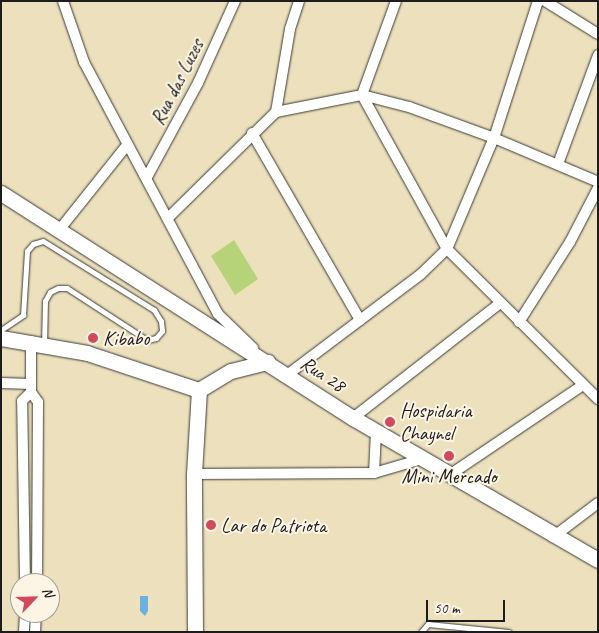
<!DOCTYPE html>
<style>
body{margin:0}
#map{position:relative;width:599px;height:633px;overflow:hidden;background:#ece0bd;font-family:Caveat,sans-serif}
div>[style]{position:absolute}
.green>*{inset:0;background:#b6d379}
.water>*{inset:0;background:#6cb0e2}
.roads{filter:drop-shadow(0 0 1px #3b3934) drop-shadow(0 0 1px #3b3934)}
.lane>*{height:5px;margin:-2.5px;padding:0 2.5px;transform-origin:2.5px;border-radius:2.5px;background:#fff}
.street>*{height:10px;margin:-5px;padding:0 5px;transform-origin:5px;border-radius:5px;background:#fff}
.secondary>*{height:15px;margin:-7.5px;padding:0 7.5px;transform-origin:7.5px;border-radius:7.5px;background:#fff}
.dots>*{width:14px;height:14px;translate:-50% -50%;box-sizing:border-box;border:2px solid #fcf5e5;border-radius:50%}
span{translate:-50% -50%;white-space:nowrap;text-align:center;line-height:1.15;-webkit-text-stroke:4px #fcf5e5;paint-order:stroke}
.street-label{font-size:20px;color:#1c1c1c}
.poi-label{font-size:20px;color:#1c1c1c}
.left{translate:0 -50%;text-align:left}
.frame{position:absolute;inset:0;border:2px solid #1c1c1c;pointer-events:none}
.north{position:absolute;left:10px;top:573px;width:50px;height:50px;box-sizing:border-box;background:#fcf5e5;border:1px solid #a29e95;border-radius:50%;rotate:66deg;font-size:14px;font-weight:700;line-height:20px;text-align:center;color:#1c1c1c}
.north::after{content:'';display:block;margin:auto;width:18px;height:22px;background:#d1495b;clip-path:polygon(50% 0,100% 100%,50% 72%,0 100%)}
.scale{position:absolute;left:426px;top:600px;width:79px;height:22px;box-sizing:border-box;border:2px solid #1c1c1c;border-top:0;padding-left:6px;font-size:15px;line-height:18px;white-space:nowrap;color:#1c1c1c;-webkit-text-stroke:4px #fcf5e5;paint-order:stroke}
</style>
<div id="map">
<div class="green">
<i style="clip-path:polygon(234px 240px,258px 279px,235px 295px,211px 256px)"></i>
</div>
<div class="water">
<i style="clip-path:polygon(140px 596px,148px 596px,148px 611px,145px 616px,140px 611px)"></i>
</div>
<div class="roads">
<div class="lane">
<i style="left:1px;top:330px;width:27px;rotate:-34deg"></i>
<i style="left:23px;top:315px;width:64px;rotate:-86.4deg"></i>
<i style="left:27px;top:251px;width:9px;rotate:-49deg"></i>
<i style="left:33px;top:244px;width:10px;rotate:-17deg"></i>
<i style="left:43px;top:241px;width:131px;rotate:31.9deg"></i>
<i style="left:154px;top:310px;width:13px;rotate:58deg"></i>
<i style="left:161px;top:321px;width:10px;rotate:84deg"></i>
<i style="left:162px;top:331px;width:9px;rotate:131deg"></i>
<i style="left:156px;top:338px;width:9px;rotate:167deg"></i>
<i style="left:147px;top:340px;width:95px;rotate:-147deg"></i>
<i style="left:67px;top:288px;width:9px;rotate:180deg"></i>
<i style="left:58px;top:288px;width:9px;rotate:153deg"></i>
<i style="left:50px;top:292px;width:10px;rotate:119deg"></i>
<i style="left:45px;top:301px;width:43px;rotate:91.3deg"></i>
<i style="left:421px;top:632px;width:11px;rotate:-49deg"></i>
<i style="left:428px;top:624px;width:81px;rotate:5.6deg"></i>
</div>
<div class="street">
<i style="left:63px;top:1px;width:65px;rotate:71deg"></i>
<i style="left:84px;top:62px;width:285px;rotate:62deg"></i>
<i style="left:218px;top:314px;width:49px;rotate:44.2deg"></i>
<i style="left:396px;top:1px;width:100px;rotate:109.9deg"></i>
<i style="left:362px;top:95px;width:176px;rotate:61.1deg"></i>
<i style="left:447px;top:249px;width:213px;rotate:44.8deg"></i>
<i style="left:545px;top:1px;width:62px;rotate:31.9deg"></i>
<i style="left:276px;top:112px;width:84px;rotate:-80.4deg"></i>
<i style="left:290px;top:29px;width:29px;rotate:-72deg"></i>
<i style="left:252px;top:133px;width:216px;rotate:60deg"></i>
<i style="left:558px;top:164px;width:116px;rotate:-69.8deg"></i>
<i style="left:147px;top:177px;width:107px;rotate:-61.5deg"></i>
<i style="left:198px;top:83px;width:90px;rotate:-65.7deg"></i>
<i style="left:169px;top:217px;width:150px;rotate:-44.5deg"></i>
<i style="left:276px;top:112px;width:88px;rotate:-11.2deg"></i>
<i style="left:362px;top:95px;width:49px;rotate:14.3deg"></i>
<i style="left:409px;top:107px;width:90px;rotate:20deg"></i>
<i style="left:494px;top:138px;width:113px;rotate:22.9deg"></i>
<i style="left:60px;top:229px;width:107px;rotate:-51.4deg"></i>
<i style="left:519px;top:322px;width:95px;rotate:-57.5deg"></i>
<i style="left:570px;top:242px;width:61px;rotate:-62.6deg"></i>
<i style="left:31px;top:341px;width:51px;rotate:90deg"></i>
<i style="left:31px;top:392px;width:12px;rotate:55deg"></i>
<i style="left:38px;top:402px;width:181px;rotate:90.3deg"></i>
<i style="left:287px;top:375px;width:168px;rotate:-37deg"></i>
<i style="left:421px;top:274px;width:36px;rotate:-44deg"></i>
<i style="left:447px;top:249px;width:121px;rotate:-67.1deg"></i>
<i style="left:494px;top:138px;width:144px;rotate:-72.2deg"></i>
<i style="left:1px;top:383px;width:30px;rotate:2deg"></i>
<i style="left:353px;top:418px;width:187px;rotate:-38deg"></i>
<i style="left:374px;top:473px;width:41px;rotate:-87.2deg"></i>
<i style="left:194px;top:474px;width:180px;rotate:-0.3deg"></i>
<i style="left:374px;top:473px;width:50px;rotate:-16.3deg"></i>
<i style="left:451px;top:474px;width:159px;rotate:-34deg"></i>
<i style="left:553px;top:537px;width:56px;rotate:-37.1deg"></i>
<i style="left:25px;top:583px;width:182px;rotate:-90.9deg"></i>
<i style="left:22px;top:401px;width:13px;rotate:-45deg"></i>
<i style="left:24px;top:632px;width:19px;rotate:-87deg"></i>
<i style="left:35px;top:632px;width:19px;rotate:-87deg"></i>
</div>
<div class="secondary">
<i style="left:1px;top:193px;width:418px;rotate:32.6deg"></i>
<i style="left:353px;top:418px;width:283px;rotate:30.1deg"></i>
<i style="left:1px;top:338px;width:87px;rotate:9.9deg"></i>
<i style="left:87px;top:353px;width:118px;rotate:18.3deg"></i>
<i style="left:199px;top:390px;width:37px;rotate:-31deg"></i>
<i style="left:231px;top:371px;width:38px;rotate:-14deg"></i>
<i style="left:195px;top:632px;width:158px;rotate:-90.4deg"></i>
<i style="left:194px;top:474px;width:84px;rotate:-86.6deg"></i>
</div>
</div>
<div class="dots">
<i style="left:93px;top:338px;background:#d1495b"></i>
<i style="left:390px;top:422px;background:#d1495b"></i>
<i style="left:449px;top:456px;background:#d1495b"></i>
<i style="left:211px;top:525px;background:#d1495b"></i>
</div>
<div class="street-label">
<span style="left:177px;top:82px;rotate:-63deg">Rua das Luzes</span>
<span style="left:323px;top:374px;rotate:33deg">Rua 28</span>
</div>
<div class="poi-label">
<span class="left" style="left:103px;top:338px">Kibabo</span>
<span class="left" style="left:400px;top:422px">Hospidaria<br>Chaynel</span>
<span style="left:449px;top:476px">Mini Mercado</span>
<span class="left" style="left:221px;top:525px">Lar do Patriota</span>
</div>
<div class="frame"></div>
<div class="north">N</div>
<div class="scale">50 m</div>
</div>
